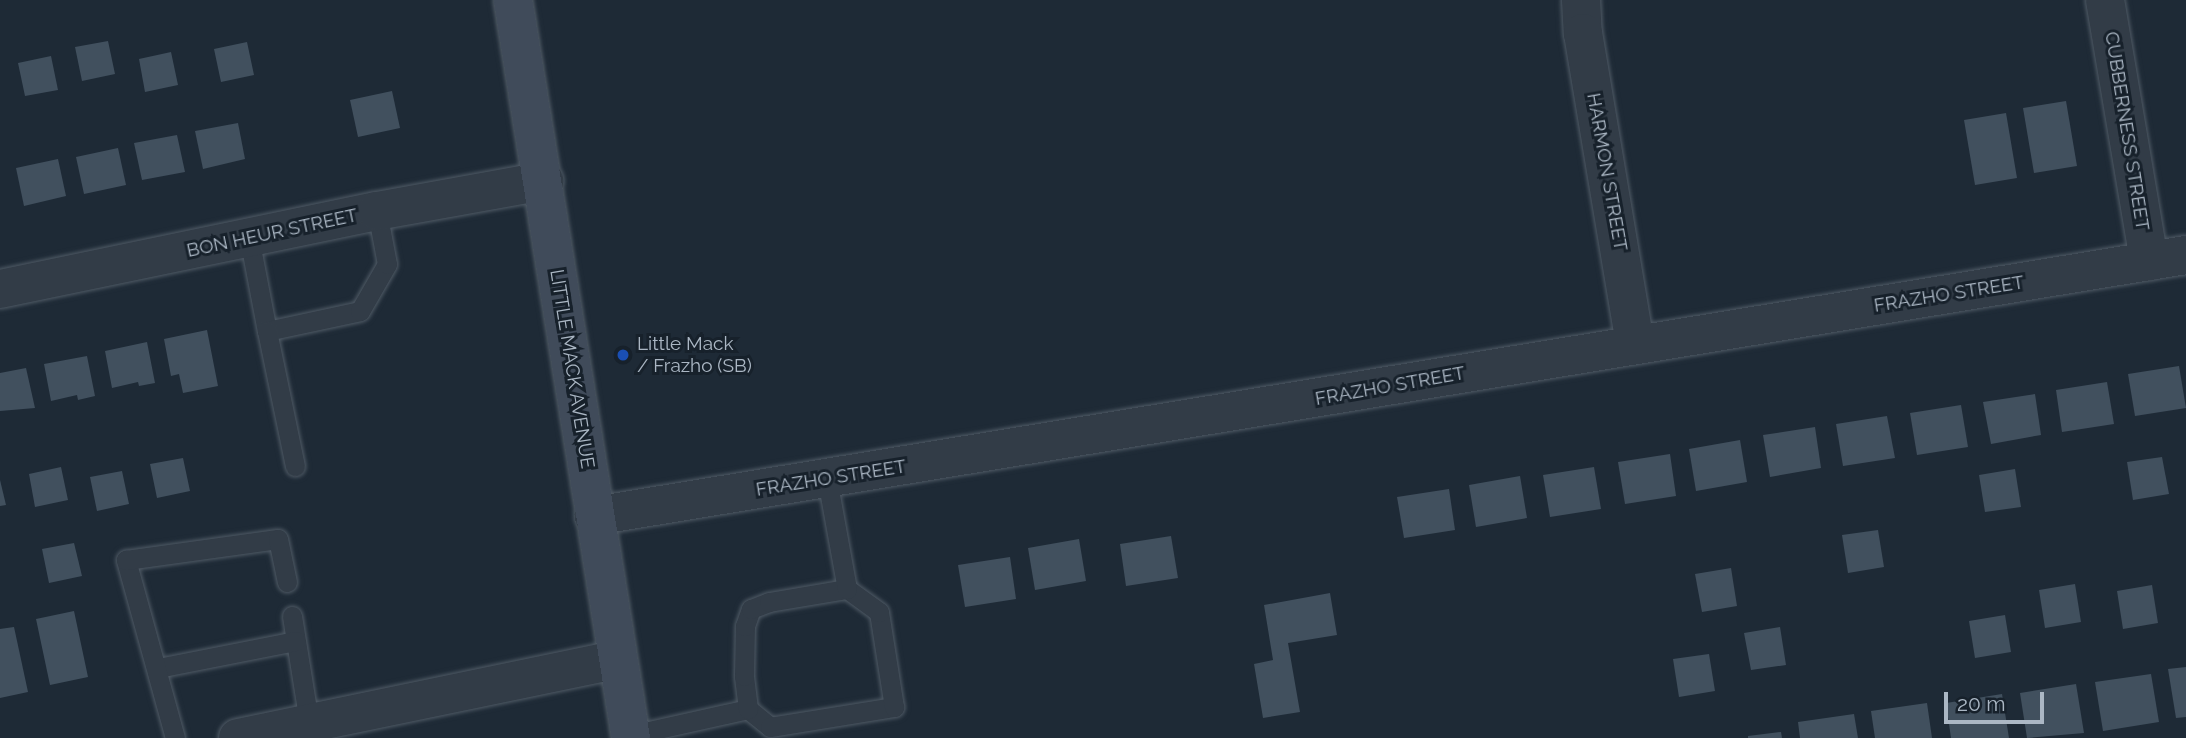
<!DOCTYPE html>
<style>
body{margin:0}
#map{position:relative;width:2186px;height:738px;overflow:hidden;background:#1e2a36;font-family:Raleway,sans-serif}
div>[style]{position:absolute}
.building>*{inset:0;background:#41505e}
.roads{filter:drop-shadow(0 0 2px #4f5a65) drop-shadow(0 0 2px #4f5a65)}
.service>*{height:19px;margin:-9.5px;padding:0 9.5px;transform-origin:9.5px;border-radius:9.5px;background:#323c47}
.minor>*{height:38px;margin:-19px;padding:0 19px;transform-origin:19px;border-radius:19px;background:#323c47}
.tertiary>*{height:38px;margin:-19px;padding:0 19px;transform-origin:19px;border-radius:19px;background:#323c47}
.secondary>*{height:38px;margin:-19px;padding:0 19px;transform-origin:19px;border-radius:19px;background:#404b5a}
.dots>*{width:19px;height:19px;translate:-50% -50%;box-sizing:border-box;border:4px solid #17212b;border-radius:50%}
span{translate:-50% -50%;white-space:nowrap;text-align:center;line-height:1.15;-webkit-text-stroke:6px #17212b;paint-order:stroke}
.street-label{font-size:19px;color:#abb7c4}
.poi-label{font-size:19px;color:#abb7c4}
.left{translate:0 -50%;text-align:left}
.scale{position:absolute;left:1944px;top:692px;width:100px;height:32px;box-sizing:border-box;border:4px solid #abb7c4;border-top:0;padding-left:9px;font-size:21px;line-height:24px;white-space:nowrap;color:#abb7c4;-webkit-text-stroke:5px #17212b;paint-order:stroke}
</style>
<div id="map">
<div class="building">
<i style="clip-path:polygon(108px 41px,115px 74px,82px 81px,75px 47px)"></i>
<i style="clip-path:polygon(247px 42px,254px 75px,221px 82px,214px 49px)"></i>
<i style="clip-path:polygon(171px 52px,178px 85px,145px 92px,139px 59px)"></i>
<i style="clip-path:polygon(51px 56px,58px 90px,25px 96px,18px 63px)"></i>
<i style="clip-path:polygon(392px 91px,400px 128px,358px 137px,350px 100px)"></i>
<i style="clip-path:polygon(2066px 101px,2077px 166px,2034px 173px,2023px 108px)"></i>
<i style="clip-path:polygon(2006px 113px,2017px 178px,1975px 185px,1964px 120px)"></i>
<i style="clip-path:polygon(238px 123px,245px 159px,203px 169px,195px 131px)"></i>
<i style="clip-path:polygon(177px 135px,185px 172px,142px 180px,134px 143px)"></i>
<i style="clip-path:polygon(118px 148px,126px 185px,84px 194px,76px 157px)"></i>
<i style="clip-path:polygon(58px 159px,66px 196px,24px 206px,16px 168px)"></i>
<i style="clip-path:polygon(207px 330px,218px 386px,183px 393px,179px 374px,171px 376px,164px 339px)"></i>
<i style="clip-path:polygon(147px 342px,155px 383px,139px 386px,138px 382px,112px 388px,105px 351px)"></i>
<i style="clip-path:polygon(87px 356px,95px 396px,78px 400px,77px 395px,51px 401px,44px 364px)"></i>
<i style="clip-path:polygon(2179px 366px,2186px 408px,2135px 416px,2128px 374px)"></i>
<i style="clip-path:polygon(26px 368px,35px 408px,0 411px,0 373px)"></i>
<i style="clip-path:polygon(2107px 382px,2114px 424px,2062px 432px,2056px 390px)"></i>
<i style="clip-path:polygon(2035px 394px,2041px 435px,1991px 444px,1983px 402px)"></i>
<i style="clip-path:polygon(1961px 405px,1968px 447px,1917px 455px,1910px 413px)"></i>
<i style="clip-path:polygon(1887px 416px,1895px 458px,1843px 466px,1836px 424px)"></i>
<i style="clip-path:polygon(1815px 427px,1821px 468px,1770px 477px,1763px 435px)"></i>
<i style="clip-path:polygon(1740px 440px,1747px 482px,1696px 491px,1689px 449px)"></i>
<i style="clip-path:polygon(1670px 454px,1676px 496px,1625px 504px,1618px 462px)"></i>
<i style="clip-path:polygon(2162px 457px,2169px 494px,2133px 500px,2127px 462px)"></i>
<i style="clip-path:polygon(183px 458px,190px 491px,157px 498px,150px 464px)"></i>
<i style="clip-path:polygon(61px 467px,68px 500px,35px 507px,29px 474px)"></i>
<i style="clip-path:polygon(1594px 467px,1601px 509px,1550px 517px,1543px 475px)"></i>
<i style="clip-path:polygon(2015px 469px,2021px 507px,1985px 512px,1979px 475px)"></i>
<i style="clip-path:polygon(122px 471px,129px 504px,97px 511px,90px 477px)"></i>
<i style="clip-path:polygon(1520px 476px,1527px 518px,1476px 527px,1469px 485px)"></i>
<i style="clip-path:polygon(0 480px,6px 505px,0 506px)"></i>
<i style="clip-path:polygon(1449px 489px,1455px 530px,1404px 538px,1397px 497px)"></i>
<i style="clip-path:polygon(1878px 530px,1884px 567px,1848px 573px,1842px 535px)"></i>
<i style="clip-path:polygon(1171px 536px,1178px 578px,1126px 586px,1120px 544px)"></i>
<i style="clip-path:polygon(1079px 539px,1086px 581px,1035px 590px,1028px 548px)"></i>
<i style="clip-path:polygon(74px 543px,82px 576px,49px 583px,42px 549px)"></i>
<i style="clip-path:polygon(1010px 557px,1016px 599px,965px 607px,958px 565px)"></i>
<i style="clip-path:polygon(1731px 568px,1737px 606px,1702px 612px,1695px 574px)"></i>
<i style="clip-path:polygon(2075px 584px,2081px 622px,2045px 628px,2039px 590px)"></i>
<i style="clip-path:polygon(2152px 585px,2158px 623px,2123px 629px,2117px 591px)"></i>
<i style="clip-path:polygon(1330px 593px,1337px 635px,1288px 643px,1300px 712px,1263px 718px,1254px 664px,1273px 660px,1264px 605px)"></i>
<i style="clip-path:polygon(74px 611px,88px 677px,50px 685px,36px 619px)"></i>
<i style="clip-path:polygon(2005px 615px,2011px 652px,1975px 658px,1969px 621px)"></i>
<i style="clip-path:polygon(14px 627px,28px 692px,0 698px,0 629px)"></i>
<i style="clip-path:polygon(1780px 627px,1786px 665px,1751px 670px,1744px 633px)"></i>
<i style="clip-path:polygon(1709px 654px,1715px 691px,1679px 697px,1673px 659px)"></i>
<i style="clip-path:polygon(2186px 667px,2186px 717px,2176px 718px,2168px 669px)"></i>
<i style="clip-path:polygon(2151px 674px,2159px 722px,2103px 731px,2095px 682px)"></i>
<i style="clip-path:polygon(2076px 684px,2084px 733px,2027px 738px,2020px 693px)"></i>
<i style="clip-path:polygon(2002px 694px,2009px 738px,1951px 738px,1946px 703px)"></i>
<i style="clip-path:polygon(1927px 703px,1932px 738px,1875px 738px,1871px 711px)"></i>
<i style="clip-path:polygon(1854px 714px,1858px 738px,1800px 738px,1798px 722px)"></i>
<i style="clip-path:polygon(1781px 732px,1782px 738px,1748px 738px,1748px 736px)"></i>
</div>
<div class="roads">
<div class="service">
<i style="left:249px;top:237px;width:96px;rotate:79.2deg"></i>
<i style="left:267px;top:331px;width:95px;rotate:-12.1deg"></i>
<i style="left:360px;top:311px;width:54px;rotate:-60.1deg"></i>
<i style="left:387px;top:264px;width:54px;rotate:-100.7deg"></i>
<i style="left:267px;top:331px;width:138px;rotate:78.3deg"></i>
<i style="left:292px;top:616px;width:107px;rotate:80.9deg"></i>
<i style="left:158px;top:668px;width:140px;rotate:-11.1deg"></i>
<i style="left:748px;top:709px;width:28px;rotate:39deg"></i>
<i style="left:770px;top:727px;width:126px;rotate:-9.2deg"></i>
<i style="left:894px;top:707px;width:96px;rotate:-99deg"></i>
<i style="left:879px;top:612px;width:39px;rotate:-144deg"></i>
<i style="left:631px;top:735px;width:120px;rotate:-12.5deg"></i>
<i style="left:748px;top:709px;width:33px;rotate:-97deg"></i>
<i style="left:744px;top:676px;width:50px;rotate:-88.9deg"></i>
<i style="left:745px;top:626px;width:18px;rotate:-71deg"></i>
<i style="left:751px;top:609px;width:19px;rotate:-21deg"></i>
<i style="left:769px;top:602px;width:79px;rotate:-9.5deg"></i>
<i style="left:847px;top:589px;width:112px;rotate:-100.3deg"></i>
<i style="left:175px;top:738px;width:185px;rotate:-105.4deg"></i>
<i style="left:126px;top:560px;width:153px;rotate:-7.9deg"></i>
<i style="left:278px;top:539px;width:44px;rotate:78.2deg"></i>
</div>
<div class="minor">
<i style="left:1581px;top:0;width:33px;rotate:87deg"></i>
<i style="left:1583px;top:33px;width:316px;rotate:80.5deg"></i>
<i style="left:2105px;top:0;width:265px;rotate:80.4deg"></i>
<i style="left:0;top:289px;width:385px;rotate:-11.7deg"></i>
<i style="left:377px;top:211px;width:170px;rotate:-10.2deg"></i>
<i style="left:238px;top:738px;width:388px;rotate:-11.7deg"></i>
</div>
<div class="tertiary">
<i style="left:594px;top:516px;width:1613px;rotate:-9.31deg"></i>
</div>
<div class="secondary">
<i style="left:513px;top:0;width:747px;rotate:80.92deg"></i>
</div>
</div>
<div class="dots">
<i style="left:623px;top:355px;background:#1a4fb4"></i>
</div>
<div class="street-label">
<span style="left:2127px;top:131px;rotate:81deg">CUBBERNESS STREET</span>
<span style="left:1607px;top:172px;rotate:80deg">HARMON STREET</span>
<span style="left:272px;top:233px;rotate:-12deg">BON HEUR STREET</span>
<span style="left:1949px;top:294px;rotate:-9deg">FRAZHO STREET</span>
<span style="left:572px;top:369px;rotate:81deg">LITTLE MACK AVENUE</span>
<span style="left:1390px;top:386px;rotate:-10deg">FRAZHO STREET</span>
<span style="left:831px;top:478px;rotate:-9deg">FRAZHO STREET</span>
</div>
<div class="poi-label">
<span class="left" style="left:637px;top:355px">Little Mack<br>/ Frazho (SB)</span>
</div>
<div class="scale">20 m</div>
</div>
